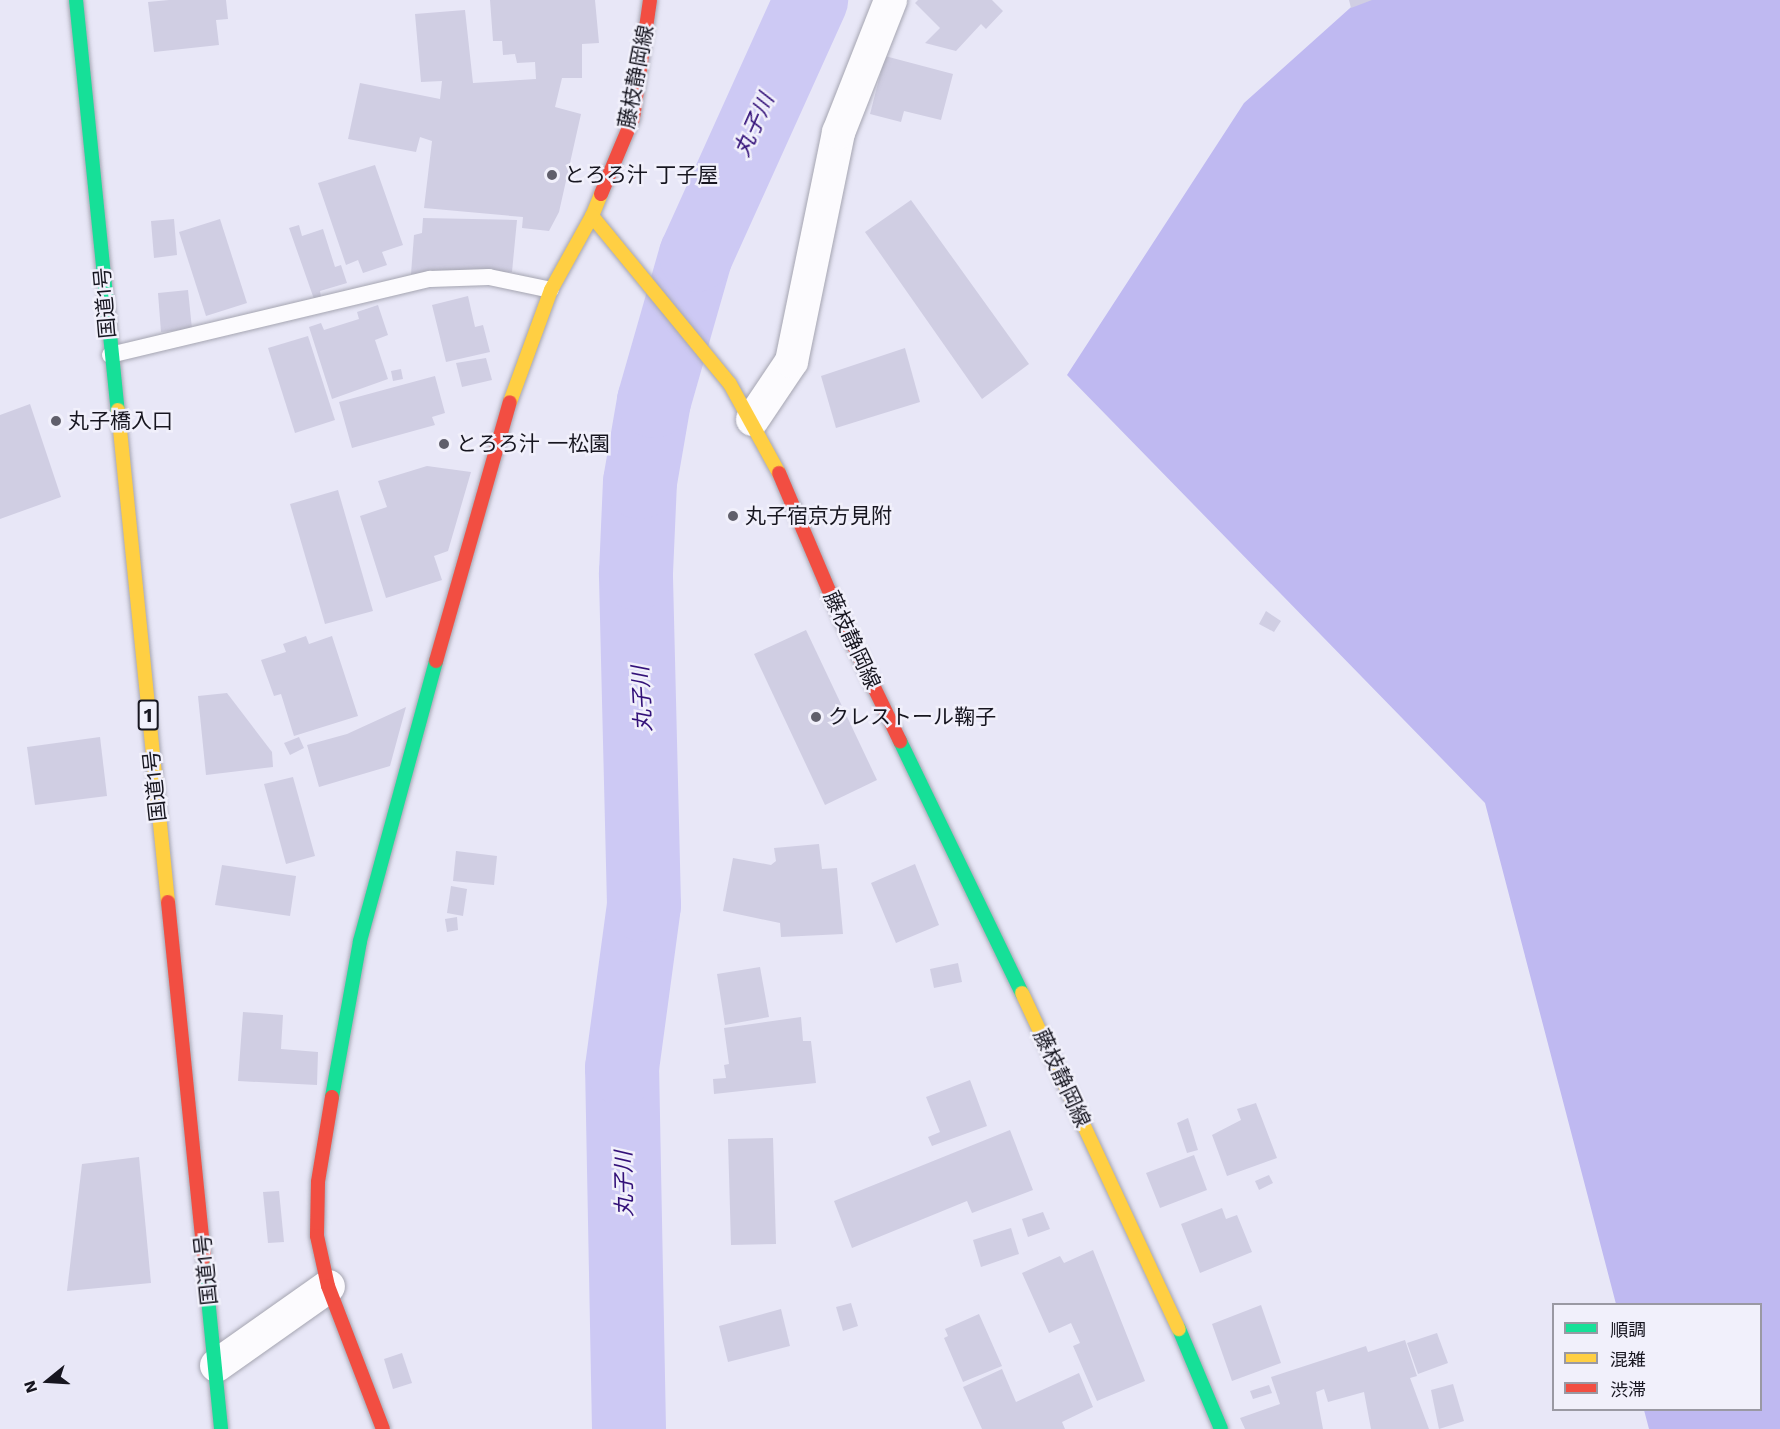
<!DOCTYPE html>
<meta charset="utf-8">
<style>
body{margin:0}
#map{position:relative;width:1780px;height:1429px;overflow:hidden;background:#e8e7f7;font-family:"Work Sans","Noto Sans JP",sans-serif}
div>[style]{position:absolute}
.forest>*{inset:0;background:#bfb9f1}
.river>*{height:74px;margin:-37px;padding:0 37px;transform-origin:37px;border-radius:37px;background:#cdc9f4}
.building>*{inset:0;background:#d0cee3}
.roads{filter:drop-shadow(0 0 2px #a5a5b1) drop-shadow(0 0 2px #a5a5b1)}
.lane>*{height:16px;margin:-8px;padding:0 8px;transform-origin:8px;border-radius:8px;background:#fcfbfe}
.street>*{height:33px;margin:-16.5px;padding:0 16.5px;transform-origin:16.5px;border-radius:16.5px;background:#fcfbfe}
.fast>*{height:14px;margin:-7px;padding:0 7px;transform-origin:7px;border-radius:7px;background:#16e098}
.slow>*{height:14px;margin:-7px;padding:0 7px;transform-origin:7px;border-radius:7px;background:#ffcf43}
.jam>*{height:14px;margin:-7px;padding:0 7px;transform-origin:7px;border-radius:7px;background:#f24e42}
.dots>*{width:16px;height:16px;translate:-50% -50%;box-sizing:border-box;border:3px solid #f1f0fb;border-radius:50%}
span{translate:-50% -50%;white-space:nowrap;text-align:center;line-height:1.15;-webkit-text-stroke:5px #f1f0fb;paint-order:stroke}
.shield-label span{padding:2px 4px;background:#f1f0fb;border:2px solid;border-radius:4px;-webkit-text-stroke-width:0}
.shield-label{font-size:20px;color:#171620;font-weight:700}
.street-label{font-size:21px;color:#171620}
.poi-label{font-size:21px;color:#171620}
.left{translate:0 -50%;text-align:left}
.water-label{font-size:22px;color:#331179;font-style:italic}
.legend{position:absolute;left:1552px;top:1303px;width:210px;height:108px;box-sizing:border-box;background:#f1f0fb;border:2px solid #9a99a3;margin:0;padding:8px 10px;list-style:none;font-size:18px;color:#171620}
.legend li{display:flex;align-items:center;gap:12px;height:30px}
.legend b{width:30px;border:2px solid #9a99a3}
.north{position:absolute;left:18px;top:1351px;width:60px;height:60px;-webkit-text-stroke:4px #f1f0fb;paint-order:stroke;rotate:252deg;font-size:16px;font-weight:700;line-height:24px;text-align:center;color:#171620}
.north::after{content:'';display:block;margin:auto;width:21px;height:27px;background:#171620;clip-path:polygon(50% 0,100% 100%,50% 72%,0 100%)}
</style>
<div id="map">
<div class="forest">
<i style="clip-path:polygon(1359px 0,1780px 0,1780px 1429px,1649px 1429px,1644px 1410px,1760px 1410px,1760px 1304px,1616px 1304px,1485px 803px,1067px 375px,1244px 103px)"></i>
</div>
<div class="river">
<i style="left:629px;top:1429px;width:361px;rotate:-91.1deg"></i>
<i style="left:622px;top:1068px;width:164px;rotate:-82.3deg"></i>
<i style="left:644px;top:905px;width:332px;rotate:-91.4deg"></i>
<i style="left:636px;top:573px;width:91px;rotate:-87.5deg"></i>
<i style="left:640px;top:482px;width:82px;rotate:-80.2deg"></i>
<i style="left:654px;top:401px;width:152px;rotate:-74deg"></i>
<i style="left:696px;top:255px;width:280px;rotate:-65.7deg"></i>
</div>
<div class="building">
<i style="clip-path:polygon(169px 0,226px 0,228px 19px,216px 20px,219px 45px,154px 52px,148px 2px)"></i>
<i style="clip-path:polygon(490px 0,595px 0,599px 43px,582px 44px,582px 78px,562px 78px,555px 107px,581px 114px,559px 212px,549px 231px,522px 228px,523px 217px,424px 208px,432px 141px,420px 137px,416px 152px,348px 139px,360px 83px,440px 99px,442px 81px,421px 82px,415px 14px,465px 10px,473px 83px,536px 79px,535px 62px,517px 63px,515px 54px,503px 55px,502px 41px,493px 41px)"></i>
<i style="clip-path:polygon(918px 0,992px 0,1003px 11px,986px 29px,981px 24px,956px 51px,925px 43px,940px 28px,915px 3px)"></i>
<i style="clip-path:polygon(1349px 0,1372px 0,1351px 8px)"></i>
<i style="clip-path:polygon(885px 56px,953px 74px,941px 120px,904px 111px,901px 122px,870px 114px)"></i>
<i style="clip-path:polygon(375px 165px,403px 245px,382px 252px,387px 265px,363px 273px,358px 260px,346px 265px,318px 183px)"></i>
<i style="clip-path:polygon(911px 200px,1029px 364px,982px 399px,865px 232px)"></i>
<i style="clip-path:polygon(423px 218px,517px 220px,512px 272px,411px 274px,414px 235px,422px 233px)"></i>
<i style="clip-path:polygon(174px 219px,177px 255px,154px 258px,151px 221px)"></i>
<i style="clip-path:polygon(220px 219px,247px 303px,206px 316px,179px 232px)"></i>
<i style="clip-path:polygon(299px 225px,302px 236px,323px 229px,335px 267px,341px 265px,347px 283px,320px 291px,321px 297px,314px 299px,289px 228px)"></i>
<i style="clip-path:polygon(188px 290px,192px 329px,161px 332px,158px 293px)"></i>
<i style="clip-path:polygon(468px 296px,475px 327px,483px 325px,490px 352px,446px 362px,432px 305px)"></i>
<i style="clip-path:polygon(378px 305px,388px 335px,375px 340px,388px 379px,332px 399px,309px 327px,321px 323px,324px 330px,359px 319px,357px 312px)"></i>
<i style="clip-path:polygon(308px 336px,335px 420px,295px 433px,268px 348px)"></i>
<i style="clip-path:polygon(905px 348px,920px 402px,836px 428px,821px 376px)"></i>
<i style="clip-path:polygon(486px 358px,492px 380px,462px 387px,456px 363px)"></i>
<i style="clip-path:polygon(401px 369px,403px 379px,393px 381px,391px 371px)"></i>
<i style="clip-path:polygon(435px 376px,445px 413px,432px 417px,435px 425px,352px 448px,339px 402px)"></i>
<i style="clip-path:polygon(30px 404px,61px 497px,0 519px,0 415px)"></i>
<i style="clip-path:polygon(427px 466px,471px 472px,448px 551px,434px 556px,442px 580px,386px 598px,360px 516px,387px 507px,378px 481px)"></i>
<i style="clip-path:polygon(338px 490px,373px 611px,325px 624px,290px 504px)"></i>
<i style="clip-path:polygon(1266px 611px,1281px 621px,1274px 632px,1259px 624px)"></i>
<i style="clip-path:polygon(806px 630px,877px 780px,825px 805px,754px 654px)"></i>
<i style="clip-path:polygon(306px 636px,309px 644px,332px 636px,358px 716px,294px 736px,281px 694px,274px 696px,261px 660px,286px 652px,283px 644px)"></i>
<i style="clip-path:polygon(227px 693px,272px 752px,273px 767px,206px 775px,198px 696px)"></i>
<i style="clip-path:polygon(406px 707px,390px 766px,319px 787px,307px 745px,347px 734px)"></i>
<i style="clip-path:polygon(100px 737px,107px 796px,35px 805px,27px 747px)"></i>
<i style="clip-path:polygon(299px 737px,304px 748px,290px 755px,284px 743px)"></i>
<i style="clip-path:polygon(293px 777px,315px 856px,286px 864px,264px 784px)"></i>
<i style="clip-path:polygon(819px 844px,822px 869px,837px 868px,843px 934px,781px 937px,780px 923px,723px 911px,733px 858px,771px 865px,776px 861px,774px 848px)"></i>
<i style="clip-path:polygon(456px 851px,497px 856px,494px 885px,453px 881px)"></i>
<i style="clip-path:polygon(915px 864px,939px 925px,896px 943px,871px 883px)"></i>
<i style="clip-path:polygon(222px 865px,296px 876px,290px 916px,215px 905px)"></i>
<i style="clip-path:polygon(451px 886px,467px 889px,463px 916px,447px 913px)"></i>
<i style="clip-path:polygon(457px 917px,458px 930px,447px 932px,445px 919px)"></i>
<i style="clip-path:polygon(958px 963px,962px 982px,934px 988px,930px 969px)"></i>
<i style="clip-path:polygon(760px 967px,769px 1017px,725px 1025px,717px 974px)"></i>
<i style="clip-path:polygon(243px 1012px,283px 1015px,281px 1049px,318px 1052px,317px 1085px,238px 1081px)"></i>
<i style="clip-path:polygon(801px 1017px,803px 1041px,811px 1041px,816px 1083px,714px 1094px,713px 1079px,726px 1078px,724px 1065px,729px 1064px,724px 1028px)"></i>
<i style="clip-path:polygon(970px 1080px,987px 1126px,932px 1146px,928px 1137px,940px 1132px,926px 1097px)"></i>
<i style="clip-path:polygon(1256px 1103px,1277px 1158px,1227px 1176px,1212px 1135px,1241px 1120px,1237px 1109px)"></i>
<i style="clip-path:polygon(1188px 1118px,1198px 1150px,1187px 1153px,1177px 1123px)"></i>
<i style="clip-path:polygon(1010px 1130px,1033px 1190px,972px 1213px,967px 1201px,852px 1248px,834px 1201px)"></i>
<i style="clip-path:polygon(773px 1138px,776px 1244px,731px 1245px,728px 1139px)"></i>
<i style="clip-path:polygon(1194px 1155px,1207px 1190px,1160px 1208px,1146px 1173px)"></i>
<i style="clip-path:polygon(139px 1157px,151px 1283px,67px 1291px,82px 1164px)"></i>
<i style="clip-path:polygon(1269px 1175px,1273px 1183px,1259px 1190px,1255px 1181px)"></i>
<i style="clip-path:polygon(279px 1191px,284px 1242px,268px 1243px,263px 1192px)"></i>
<i style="clip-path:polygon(1222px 1208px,1226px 1219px,1237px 1215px,1252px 1252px,1200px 1273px,1181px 1224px)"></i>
<i style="clip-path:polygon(1043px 1212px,1050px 1229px,1028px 1237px,1022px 1219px)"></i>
<i style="clip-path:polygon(1011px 1228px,1019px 1254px,981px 1267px,973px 1240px)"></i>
<i style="clip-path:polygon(1093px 1250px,1145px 1381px,1097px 1401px,1073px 1346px,1080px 1343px,1071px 1323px,1049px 1333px,1022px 1273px,1060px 1256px,1064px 1263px)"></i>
<i style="clip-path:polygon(851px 1303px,858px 1326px,843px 1331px,836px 1307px)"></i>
<i style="clip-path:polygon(1261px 1305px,1281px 1363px,1232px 1381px,1212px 1324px)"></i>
<i style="clip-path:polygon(781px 1309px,790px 1346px,728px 1362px,719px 1326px)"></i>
<i style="clip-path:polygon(979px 1314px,1002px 1366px,963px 1382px,944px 1338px,948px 1336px,945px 1329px)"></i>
<i style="clip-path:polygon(1437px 1333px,1448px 1363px,1418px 1374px,1407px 1343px)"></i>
<i style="clip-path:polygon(1405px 1340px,1417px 1376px,1410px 1378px,1429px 1429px,1371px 1429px,1364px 1392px,1328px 1402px,1324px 1389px,1316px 1392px,1323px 1429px,1245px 1429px,1240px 1418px,1280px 1404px,1271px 1377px,1366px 1346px,1368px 1352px)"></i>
<i style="clip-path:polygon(402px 1353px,412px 1383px,393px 1389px,384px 1359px)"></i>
<i style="clip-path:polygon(1002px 1369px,1016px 1402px,1079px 1373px,1093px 1407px,1062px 1422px,1065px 1429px,982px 1429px,963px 1387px)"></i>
<i style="clip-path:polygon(1453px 1384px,1464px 1421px,1439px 1429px,1431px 1390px)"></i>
<i style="clip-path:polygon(1269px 1385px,1272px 1393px,1253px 1399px,1250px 1391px)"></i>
</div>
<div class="roads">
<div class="lane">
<i style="left:110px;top:355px;width:329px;rotate:-13.4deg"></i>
<i style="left:430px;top:279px;width:59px;rotate:-1.9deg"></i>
<i style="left:489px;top:277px;width:63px;rotate:11.8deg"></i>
</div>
<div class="street">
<i style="left:752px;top:419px;width:70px;rotate:-56.1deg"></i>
<i style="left:791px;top:361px;width:234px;rotate:-78.4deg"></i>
<i style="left:838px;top:132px;width:142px;rotate:-68.5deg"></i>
<i style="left:216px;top:1365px;width:137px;rotate:-35.2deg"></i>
</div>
<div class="fast">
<i style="left:76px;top:0;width:412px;rotate:84.2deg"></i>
<i style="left:900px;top:741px;width:280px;rotate:64.2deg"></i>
<i style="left:332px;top:1097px;width:158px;rotate:-79.8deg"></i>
<i style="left:360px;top:941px;width:290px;rotate:-74.8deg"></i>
<i style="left:204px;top:1258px;width:172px;rotate:84.3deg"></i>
<i style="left:1179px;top:1329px;width:108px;rotate:67.2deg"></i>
</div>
<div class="slow">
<i style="left:601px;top:194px;width:24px;rotate:112deg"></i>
<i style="left:592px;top:216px;width:217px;rotate:50.6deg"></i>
<i style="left:730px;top:384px;width:102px;rotate:61.2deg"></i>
<i style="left:510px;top:402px;width:119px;rotate:-69.9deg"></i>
<i style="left:551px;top:290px;width:85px;rotate:-61deg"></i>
<i style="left:118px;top:410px;width:495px;rotate:84.2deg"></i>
<i style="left:1022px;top:993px;width:371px;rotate:65deg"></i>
</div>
<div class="jam">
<i style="left:601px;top:194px;width:82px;rotate:-67.2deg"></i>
<i style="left:633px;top:118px;width:119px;rotate:-81.8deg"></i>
<i style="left:779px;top:473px;width:159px;rotate:67deg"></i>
<i style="left:841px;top:619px;width:136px;rotate:64.2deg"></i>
<i style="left:436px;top:661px;width:269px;rotate:-74.1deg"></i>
<i style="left:168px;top:902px;width:358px;rotate:84.2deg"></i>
<i style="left:332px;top:1097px;width:86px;rotate:99.4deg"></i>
<i style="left:318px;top:1182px;width:54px;rotate:91.1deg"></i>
<i style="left:317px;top:1236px;width:51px;rotate:77.6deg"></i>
<i style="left:328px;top:1286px;width:153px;rotate:69deg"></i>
</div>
</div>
<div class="dots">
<i style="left:552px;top:175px;background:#605f6b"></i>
<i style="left:56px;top:421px;background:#605f6b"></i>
<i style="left:444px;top:444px;background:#605f6b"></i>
<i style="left:733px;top:516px;background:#605f6b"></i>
<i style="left:816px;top:717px;background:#605f6b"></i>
</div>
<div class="shield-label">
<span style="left:148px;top:715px">1</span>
</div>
<div class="street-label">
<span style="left:636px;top:77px;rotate:-79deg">藤枝静岡線</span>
<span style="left:105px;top:303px;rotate:-95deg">国道1号</span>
<span style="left:852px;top:640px;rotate:65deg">藤枝静岡線</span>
<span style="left:155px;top:786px;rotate:-96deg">国道1号</span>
<span style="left:1062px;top:1078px;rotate:65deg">藤枝静岡線</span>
<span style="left:206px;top:1270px;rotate:-96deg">国道1号</span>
</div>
<div class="poi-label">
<span class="left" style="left:564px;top:175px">とろろ汁 丁子屋</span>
<span class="left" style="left:68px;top:421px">丸子橋入口</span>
<span class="left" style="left:456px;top:444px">とろろ汁 一松園</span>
<span class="left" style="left:745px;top:516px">丸子宿京方見附</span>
<span class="left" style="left:828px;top:717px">クレストール鞠子</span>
</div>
<div class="water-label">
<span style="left:754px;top:125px;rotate:-66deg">丸子川</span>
<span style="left:642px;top:699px;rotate:-93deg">丸子川</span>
<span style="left:624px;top:1184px;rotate:-91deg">丸子川</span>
</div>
<ul class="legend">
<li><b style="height:8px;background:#16e098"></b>順調</li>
<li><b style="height:8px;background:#ffcf43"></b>混雑</li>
<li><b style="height:8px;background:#f24e42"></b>渋滞</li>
</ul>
<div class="north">N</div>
</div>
